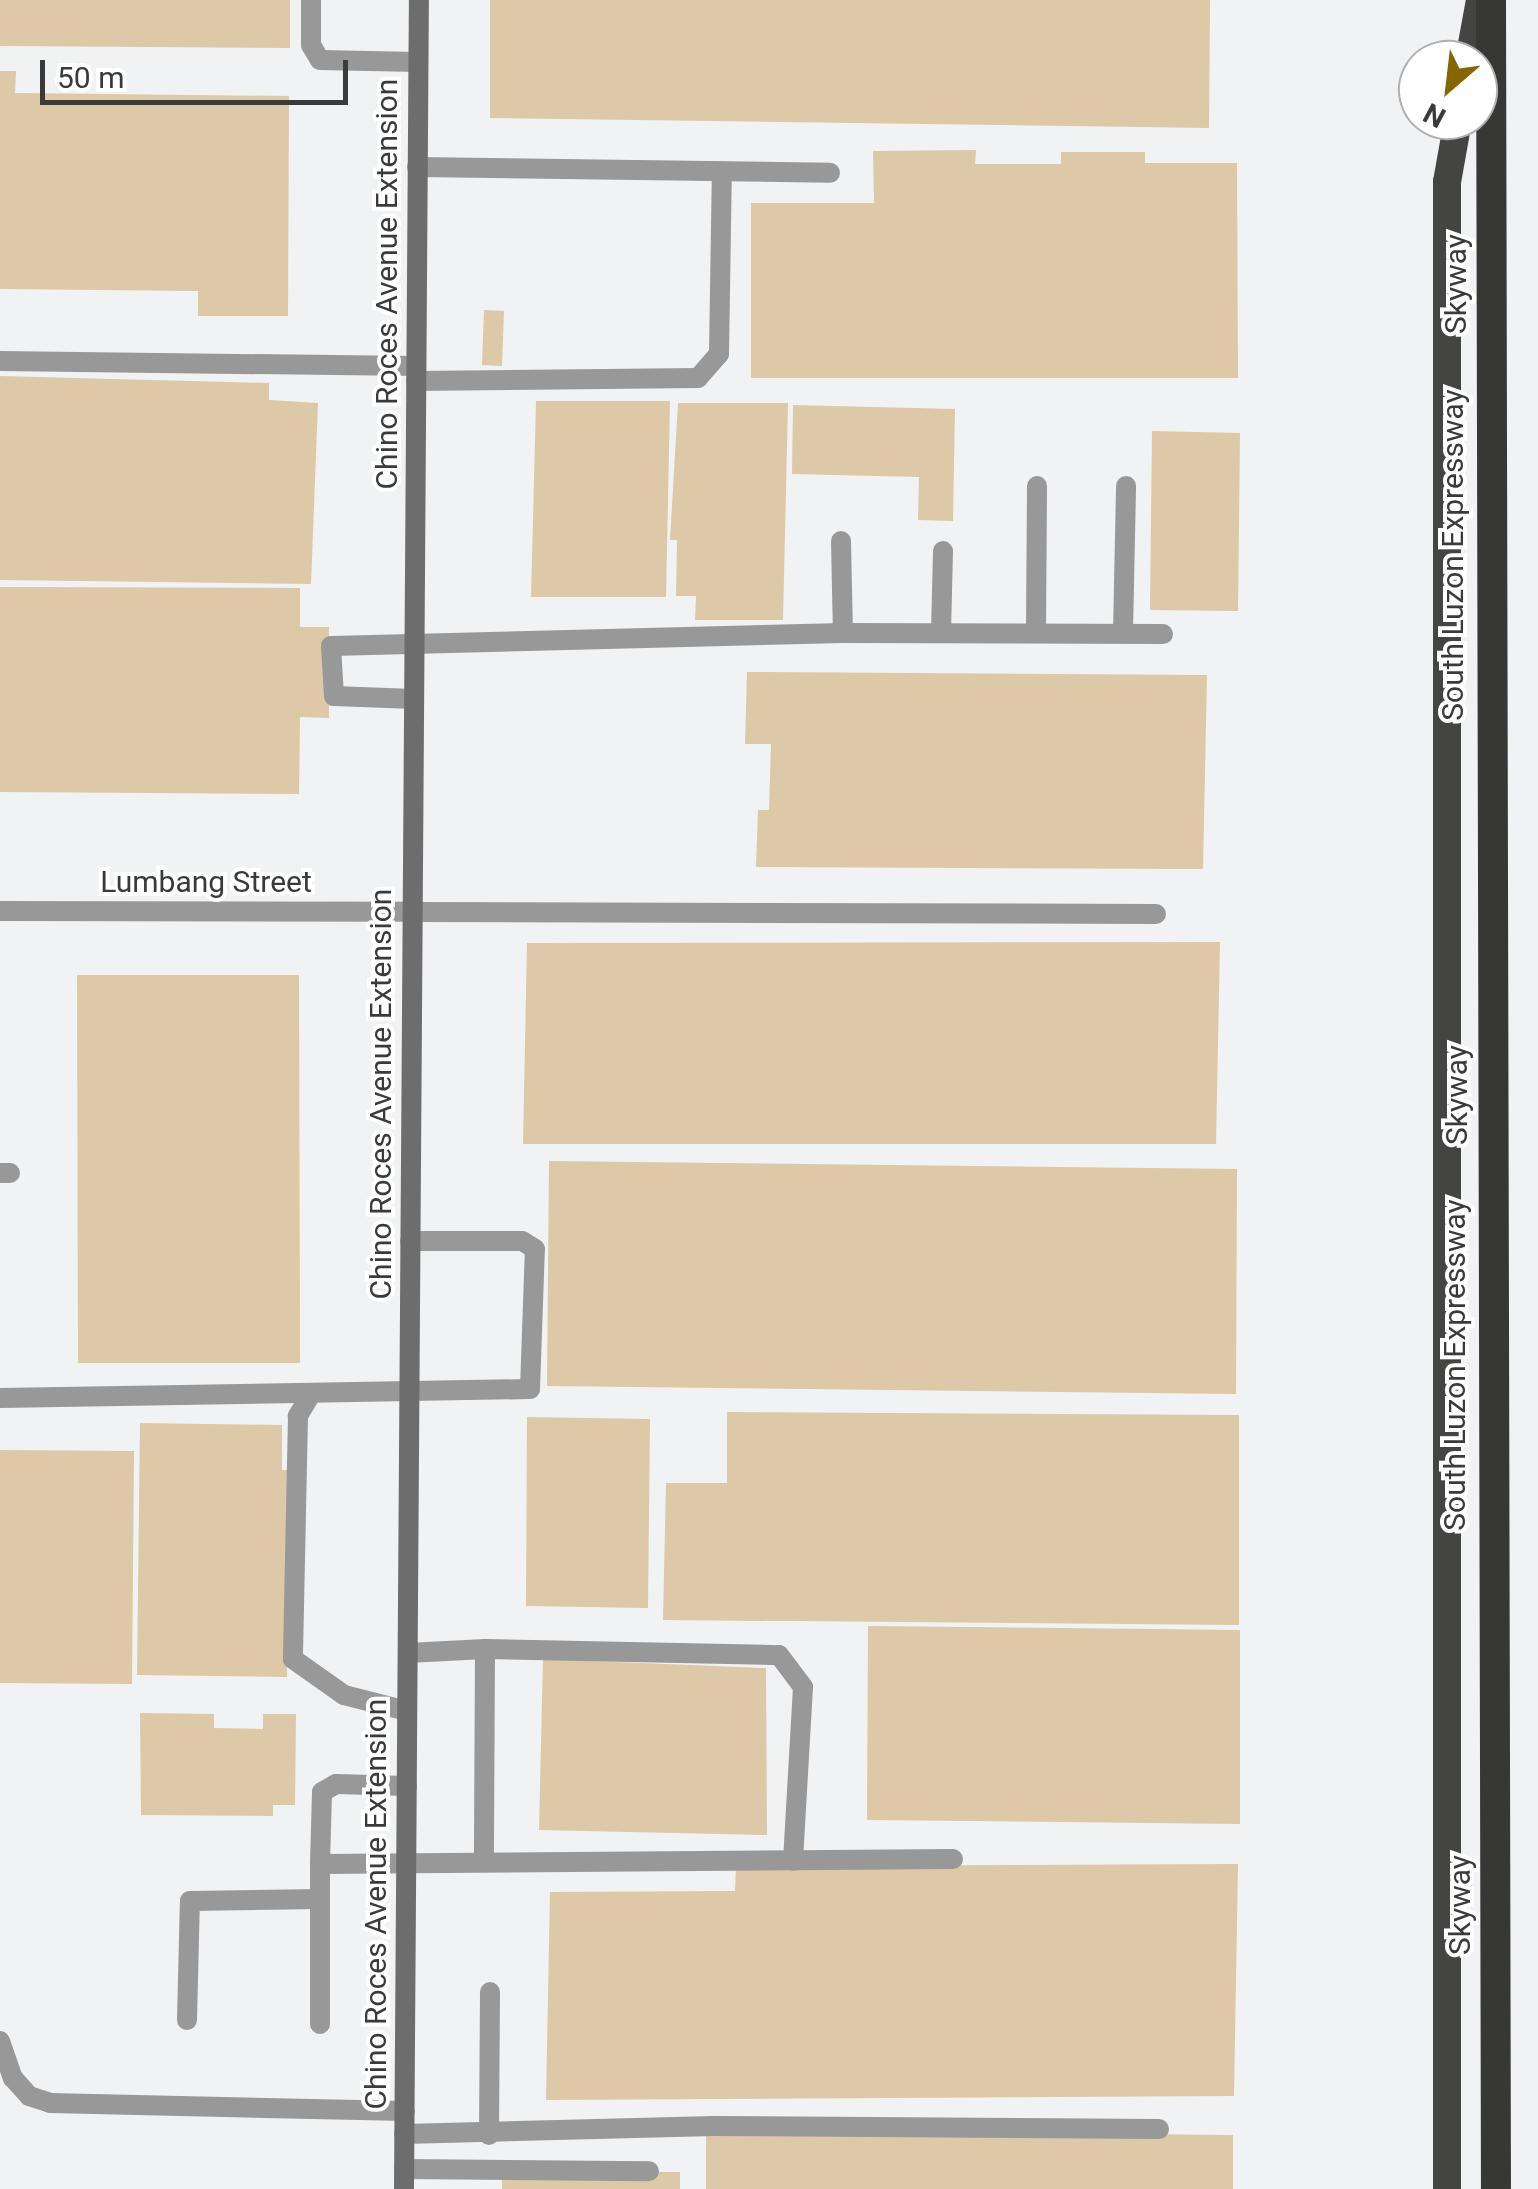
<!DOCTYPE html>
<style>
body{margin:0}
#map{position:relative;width:1538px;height:2189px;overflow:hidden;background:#f1f2f3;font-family:Roboto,sans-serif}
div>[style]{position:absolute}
.building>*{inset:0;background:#ddc8a8}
.service>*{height:20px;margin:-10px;padding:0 10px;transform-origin:10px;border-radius:10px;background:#989898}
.minor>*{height:20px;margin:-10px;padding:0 10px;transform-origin:10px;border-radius:10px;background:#989898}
.secondary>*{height:20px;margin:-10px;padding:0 10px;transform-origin:10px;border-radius:10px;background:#6e6d6d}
.trunk>*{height:28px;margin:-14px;padding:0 14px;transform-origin:14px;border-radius:14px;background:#444442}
.motorway>*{height:30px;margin:-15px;padding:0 15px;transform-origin:15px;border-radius:15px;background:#373736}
span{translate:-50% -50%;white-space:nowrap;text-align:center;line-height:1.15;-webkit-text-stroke:8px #fff;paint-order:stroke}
.street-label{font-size:30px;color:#393a3a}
.north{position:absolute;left:1398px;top:40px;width:100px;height:100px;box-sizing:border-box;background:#fff;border:2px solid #b0b0b0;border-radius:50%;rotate:208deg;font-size:28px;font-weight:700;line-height:40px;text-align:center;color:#393a3a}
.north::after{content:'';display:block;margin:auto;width:35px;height:45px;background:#876501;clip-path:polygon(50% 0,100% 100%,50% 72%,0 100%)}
.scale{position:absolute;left:40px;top:60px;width:308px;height:45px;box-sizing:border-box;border:5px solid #393a3a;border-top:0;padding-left:12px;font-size:30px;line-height:35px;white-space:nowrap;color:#393a3a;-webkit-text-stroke:8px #fff;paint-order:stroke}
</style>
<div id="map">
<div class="building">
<i style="clip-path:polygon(0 0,290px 0,290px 48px,0 46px)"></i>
<i style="clip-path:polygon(490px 0,1210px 0,1209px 128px,490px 118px)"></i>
<i style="clip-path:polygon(0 71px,16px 71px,15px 93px,289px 96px,288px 316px,198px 316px,198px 291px,0 289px)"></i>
<i style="clip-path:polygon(976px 150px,975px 164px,1061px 164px,1061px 152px,1145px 152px,1145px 163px,1237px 163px,1238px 378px,751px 378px,751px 203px,874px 203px,873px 151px)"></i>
<i style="clip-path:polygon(484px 310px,504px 311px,502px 366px,482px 365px)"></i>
<i style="clip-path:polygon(0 376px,269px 383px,269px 400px,318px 403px,311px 584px,0 580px)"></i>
<i style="clip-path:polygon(536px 401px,670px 401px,666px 597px,531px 597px)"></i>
<i style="clip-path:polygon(678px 403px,788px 403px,783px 620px,695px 620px,696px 596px,676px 596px,677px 540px,670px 540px)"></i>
<i style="clip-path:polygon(793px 405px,955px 409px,953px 521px,918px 520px,919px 477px,792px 474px)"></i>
<i style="clip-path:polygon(1152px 431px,1240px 433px,1238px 611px,1150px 610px)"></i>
<i style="clip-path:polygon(0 587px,300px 588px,300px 627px,329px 627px,329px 718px,300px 717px,299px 794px,0 792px)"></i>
<i style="clip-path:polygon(747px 672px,1207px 675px,1203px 869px,756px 867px,758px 810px,769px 810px,771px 744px,745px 744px)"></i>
<i style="clip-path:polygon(1220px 942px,1216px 1144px,523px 1144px,527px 943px)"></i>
<i style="clip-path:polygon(77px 975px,299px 975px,300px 1363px,78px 1363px)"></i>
<i style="clip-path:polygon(549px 1161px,1237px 1169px,1236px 1394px,547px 1386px)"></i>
<i style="clip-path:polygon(727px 1412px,1239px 1415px,1239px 1625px,663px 1620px,666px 1483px,727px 1483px)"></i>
<i style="clip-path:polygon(527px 1417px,650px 1419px,648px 1608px,526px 1606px)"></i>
<i style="clip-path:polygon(140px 1423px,282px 1425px,282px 1470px,288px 1470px,287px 1677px,137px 1675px)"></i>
<i style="clip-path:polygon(0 1450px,134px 1451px,132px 1684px,0 1683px)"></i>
<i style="clip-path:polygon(868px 1626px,1240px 1630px,1240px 1824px,867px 1820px)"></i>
<i style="clip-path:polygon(543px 1659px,766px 1668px,767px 1835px,539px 1830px)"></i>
<i style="clip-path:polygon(140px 1713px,214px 1714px,214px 1728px,263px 1729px,263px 1714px,296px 1714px,295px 1805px,273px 1805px,273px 1816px,141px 1815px)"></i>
<i style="clip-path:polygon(1238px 1864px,1234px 2096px,546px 2100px,550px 1892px,735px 1891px,736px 1866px)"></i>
<i style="clip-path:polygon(706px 2130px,1233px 2135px,1233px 2189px,706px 2189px)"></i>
<i style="clip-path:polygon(502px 2172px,680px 2172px,680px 2189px,502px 2189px)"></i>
</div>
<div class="service">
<i style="left:311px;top:0;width:45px;rotate:90deg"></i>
<i style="left:311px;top:45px;width:17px;rotate:59deg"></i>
<i style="left:320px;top:60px;width:98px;rotate:1.2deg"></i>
<i style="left:417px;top:167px;width:413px;rotate:0.8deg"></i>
<i style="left:0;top:361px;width:416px;rotate:0.7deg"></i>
<i style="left:416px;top:381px;width:282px;rotate:-0.6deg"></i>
<i style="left:698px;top:378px;width:32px;rotate:-49deg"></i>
<i style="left:719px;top:354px;width:182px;rotate:-89.1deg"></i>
<i style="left:841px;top:541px;width:92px;rotate:88.8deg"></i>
<i style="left:1036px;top:630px;width:144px;rotate:-89.6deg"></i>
<i style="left:1123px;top:632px;width:146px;rotate:-88.8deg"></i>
<i style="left:941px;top:633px;width:82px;rotate:-88.6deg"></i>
<i style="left:414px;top:699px;width:80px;rotate:-177.9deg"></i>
<i style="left:334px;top:696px;width:50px;rotate:-93.4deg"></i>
<i style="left:331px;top:646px;width:512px;rotate:-1.45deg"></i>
<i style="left:843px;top:633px;width:320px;rotate:0.2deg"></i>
<i style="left:413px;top:912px;width:743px;rotate:0.15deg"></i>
<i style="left:0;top:1173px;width:10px"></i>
<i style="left:311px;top:1394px;width:26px;rotate:121deg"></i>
<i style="left:298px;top:1416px;width:243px;rotate:91.2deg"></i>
<i style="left:293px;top:1659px;width:62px;rotate:35.2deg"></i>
<i style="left:344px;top:1695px;width:65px;rotate:14.3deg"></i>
<i style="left:0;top:1398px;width:530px;rotate:-0.97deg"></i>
<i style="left:530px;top:1389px;width:140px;rotate:-88deg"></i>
<i style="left:535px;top:1249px;width:15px;rotate:-148deg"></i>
<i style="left:522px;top:1241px;width:112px;rotate:180deg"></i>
<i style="left:485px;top:1649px;width:294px;rotate:1.2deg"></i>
<i style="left:779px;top:1655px;width:40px;rotate:53deg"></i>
<i style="left:803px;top:1687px;width:174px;rotate:93.3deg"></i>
<i style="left:408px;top:1653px;width:77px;rotate:-3deg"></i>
<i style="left:485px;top:1649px;width:212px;rotate:90.3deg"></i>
<i style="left:407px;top:1786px;width:71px;rotate:-178.4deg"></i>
<i style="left:336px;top:1784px;width:16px;rotate:150deg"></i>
<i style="left:322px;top:1792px;width:72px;rotate:91.6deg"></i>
<i style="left:320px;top:1864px;width:633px;rotate:-0.45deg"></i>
<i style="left:187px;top:2020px;width:119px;rotate:-88.6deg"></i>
<i style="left:190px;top:1901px;width:130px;rotate:-0.9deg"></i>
<i style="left:320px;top:2024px;width:160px;rotate:-90deg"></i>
<i style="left:0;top:2041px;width:39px;rotate:71deg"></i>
<i style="left:13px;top:2078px;width:24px;rotate:48deg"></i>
<i style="left:29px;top:2096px;width:22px;rotate:18deg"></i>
<i style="left:50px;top:2103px;width:355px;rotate:1.3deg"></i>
<i style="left:404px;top:2134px;width:310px;rotate:-1.5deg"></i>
<i style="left:714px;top:2126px;width:445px;rotate:0.4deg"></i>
<i style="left:489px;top:2135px;width:143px;rotate:-89.6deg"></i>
<i style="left:404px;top:2169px;width:245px;rotate:0.5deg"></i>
</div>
<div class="minor">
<i style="left:0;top:911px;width:413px;rotate:0.1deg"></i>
</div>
<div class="secondary">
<i style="left:404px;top:2189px;width:2189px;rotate:-89.61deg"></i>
</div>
<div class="trunk">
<i style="left:1469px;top:60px;width:61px;rotate:-79.6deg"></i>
<i style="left:1447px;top:2189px;width:2007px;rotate:-90deg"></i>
<i style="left:1447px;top:182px;width:63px;rotate:-79.9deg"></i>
</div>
<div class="motorway">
<i style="left:1491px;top:0;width:2189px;rotate:89.87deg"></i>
</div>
<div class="street-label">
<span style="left:387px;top:284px;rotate:-90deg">Chino Roces Avenue Extension</span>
<span style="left:1456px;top:284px;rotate:-90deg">Skyway</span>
<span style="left:1453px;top:555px;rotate:-90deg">South Luzon Expressway</span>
<span style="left:206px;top:882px">Lumbang Street</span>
<span style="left:381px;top:1094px;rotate:-90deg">Chino Roces Avenue Extension</span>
<span style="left:1457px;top:1095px;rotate:-90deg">Skyway</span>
<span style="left:1455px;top:1365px;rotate:-90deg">South Luzon Expressway</span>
<span style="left:376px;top:1904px;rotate:-90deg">Chino Roces Avenue Extension</span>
<span style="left:1460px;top:1905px;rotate:-90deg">Skyway</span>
</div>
<div class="north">N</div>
<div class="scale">50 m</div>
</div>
